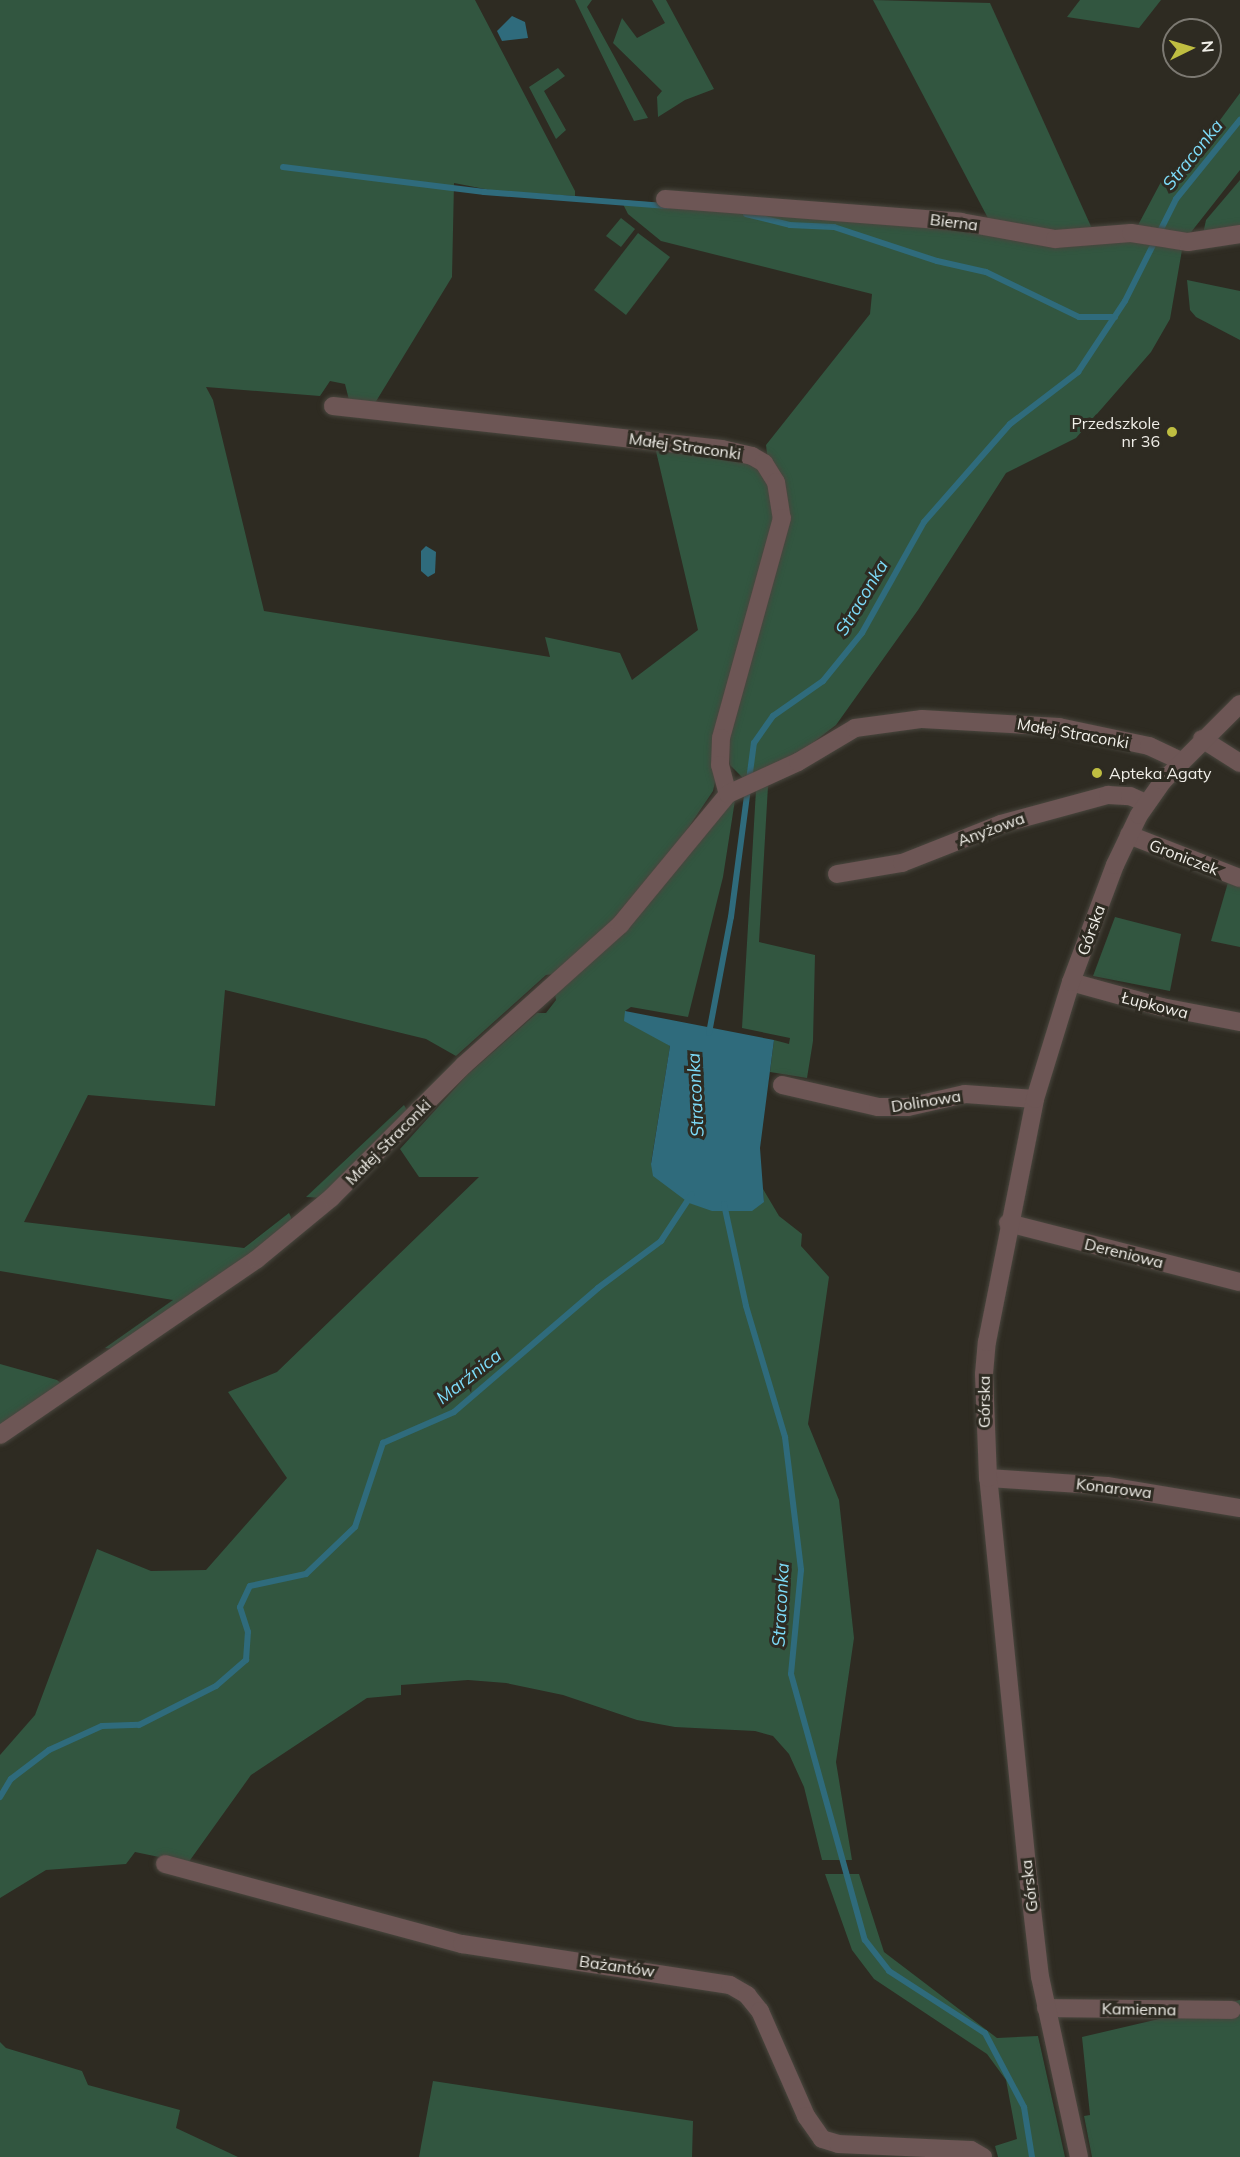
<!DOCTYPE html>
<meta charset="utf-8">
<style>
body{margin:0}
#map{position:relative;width:1240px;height:2157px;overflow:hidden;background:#2e2b22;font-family:Mulish,sans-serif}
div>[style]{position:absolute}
.green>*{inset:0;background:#325640}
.water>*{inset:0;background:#2f6b7c}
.stream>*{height:6px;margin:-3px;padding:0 3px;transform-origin:3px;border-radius:3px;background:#2f6b7c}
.roads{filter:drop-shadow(0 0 2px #49463e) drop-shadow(0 0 2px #49463e)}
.minor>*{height:18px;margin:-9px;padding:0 9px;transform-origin:9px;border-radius:9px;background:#6d5655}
.dots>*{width:16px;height:16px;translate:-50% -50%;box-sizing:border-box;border:3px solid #2e2b22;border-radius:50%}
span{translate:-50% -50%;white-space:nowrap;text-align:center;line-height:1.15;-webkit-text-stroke:6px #2e2b22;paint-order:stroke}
.street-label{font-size:16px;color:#f1efe9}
.poi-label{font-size:16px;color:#f1efe9}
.right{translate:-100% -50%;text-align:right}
.left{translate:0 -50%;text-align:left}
.water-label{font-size:18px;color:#7ddbf8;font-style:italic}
.north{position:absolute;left:1162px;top:18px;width:60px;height:60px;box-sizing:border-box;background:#2e2b22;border:2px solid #7c7972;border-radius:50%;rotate:85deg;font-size:16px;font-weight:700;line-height:24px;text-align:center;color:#f1efe9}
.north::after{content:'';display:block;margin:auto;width:21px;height:27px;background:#bfbe41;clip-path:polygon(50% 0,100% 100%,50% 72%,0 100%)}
</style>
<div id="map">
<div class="green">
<i style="clip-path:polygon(0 0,475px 0,575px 191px,575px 196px,495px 191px,454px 183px,452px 277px,375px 403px,349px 400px,345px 384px,330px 381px,320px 396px,206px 387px,213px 400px,264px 611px,550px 657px,545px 637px,620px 653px,632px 680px,698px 630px,655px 447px,721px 453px,760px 468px,777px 503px,713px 791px,682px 837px,608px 925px,554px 974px,546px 975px,456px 1056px,426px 1039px,225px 990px,215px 1106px,88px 1095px,24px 1222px,244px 1248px,289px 1213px,291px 1217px,291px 1223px,249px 1254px,113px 1349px,105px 1348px,173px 1300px,0 1271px)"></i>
<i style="clip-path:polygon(575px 0,592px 0,587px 7px,648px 118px,634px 121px)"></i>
<i style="clip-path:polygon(652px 0,666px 0,714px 89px,685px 100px,658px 117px,657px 97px,662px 91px,613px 43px,622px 18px,637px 38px,665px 23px)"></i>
<i style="clip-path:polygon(873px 0,990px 3px,1094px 233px,1076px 235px,990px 222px)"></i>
<i style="clip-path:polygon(1080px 0,1161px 0,1139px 28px,1067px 17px)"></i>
<i style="clip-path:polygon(558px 68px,565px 76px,544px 91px,566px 130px,556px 139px,529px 87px)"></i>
<i style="clip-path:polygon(1240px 93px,1240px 170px,1188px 236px,1137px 227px,1162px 180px,1206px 139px)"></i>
<i style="clip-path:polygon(1240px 180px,1240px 230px,1203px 234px,1206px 220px)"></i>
<i style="clip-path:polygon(621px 200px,1130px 238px,1182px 250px,1170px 319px,1151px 352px,1076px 438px,1006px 473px,918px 610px,836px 725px,802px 751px,744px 779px,730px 765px,729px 738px,788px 515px,782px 478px,767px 454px,766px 445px,870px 314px,872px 294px,661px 241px,628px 214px)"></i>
<i style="clip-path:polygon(621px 218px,635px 229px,621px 247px,606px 236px)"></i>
<i style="clip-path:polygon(638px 233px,670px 257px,626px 315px,594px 290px)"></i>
<i style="clip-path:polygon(1187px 280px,1240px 291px,1240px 340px,1196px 317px,1190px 310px)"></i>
<i style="clip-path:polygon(768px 786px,759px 942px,815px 955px,813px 1041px,807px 1078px,770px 1072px,774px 1040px,789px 1044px,790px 1038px,742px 1028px,756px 790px)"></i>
<i style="clip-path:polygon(735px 800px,723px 877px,688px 1017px,631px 1007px,625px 1011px,670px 1046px,651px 1163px,764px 1202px,763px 1189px,779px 1216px,802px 1234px,801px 1246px,829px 1277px,808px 1424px,839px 1500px,854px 1638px,836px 1762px,852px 1860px,822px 1860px,804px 1787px,789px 1754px,773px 1736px,755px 1731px,675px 1727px,637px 1720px,563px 1695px,506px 1683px,468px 1680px,401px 1685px,401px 1695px,367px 1698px,251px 1775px,188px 1863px,135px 1852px,126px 1864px,46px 1870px,0 1898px,0 1755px,35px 1715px,97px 1549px,151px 1571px,206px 1570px,287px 1478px,228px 1392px,277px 1372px,479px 1177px,419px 1177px,400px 1149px,466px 1076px,537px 1013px,546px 1013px,556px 1000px,555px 994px,642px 912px,723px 807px)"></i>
<i style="clip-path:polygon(1229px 879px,1240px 883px,1240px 947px,1211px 941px)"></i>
<i style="clip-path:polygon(1115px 917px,1181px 934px,1170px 991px,1093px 976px)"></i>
<i style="clip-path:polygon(404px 1105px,408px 1112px,323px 1198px,306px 1197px)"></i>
<i style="clip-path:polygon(0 1364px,57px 1380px,64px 1386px,0 1428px)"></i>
<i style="clip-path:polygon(825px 1874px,859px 1874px,884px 1952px,997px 2038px,1038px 2036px,1065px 2157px,998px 2157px,995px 2146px,1017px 2139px,1006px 2080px,987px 2054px,874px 1979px,852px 1950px)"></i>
<i style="clip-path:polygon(1240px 2000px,1240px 2157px,1092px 2157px,1084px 2116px,1090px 2115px,1082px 2037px)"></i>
<i style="clip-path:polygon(0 2042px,6px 2048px,82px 2071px,88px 2085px,180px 2110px,176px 2128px,238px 2157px,0 2157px)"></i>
<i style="clip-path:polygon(433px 2081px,693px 2121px,692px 2157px,419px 2157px)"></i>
</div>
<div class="water">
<i style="clip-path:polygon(512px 16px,525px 22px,528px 38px,502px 41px,497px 31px)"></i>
<i style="clip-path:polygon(426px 546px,436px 552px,435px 573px,428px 577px,421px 571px,421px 551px)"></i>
<i style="clip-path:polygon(625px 1011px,774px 1040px,760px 1148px,764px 1202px,752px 1211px,712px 1211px,689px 1203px,653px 1176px,651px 1164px,670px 1046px,624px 1021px)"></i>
</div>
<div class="stream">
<i style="left:283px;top:167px;width:203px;rotate:7.1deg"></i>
<i style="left:484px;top:192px;width:184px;rotate:4.4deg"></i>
<i style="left:746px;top:214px;width:45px;rotate:14deg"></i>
<i style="left:790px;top:225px;width:44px;rotate:2.6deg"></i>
<i style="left:834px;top:227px;width:108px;rotate:18.3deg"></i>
<i style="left:937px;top:261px;width:50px;rotate:12.7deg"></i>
<i style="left:986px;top:272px;width:103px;rotate:25.8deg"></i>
<i style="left:1079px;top:317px;width:36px"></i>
<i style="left:709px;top:1033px;width:118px;rotate:-79.3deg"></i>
<i style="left:731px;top:917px;width:176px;rotate:-82.5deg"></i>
<i style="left:754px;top:743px;width:33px;rotate:-55deg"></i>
<i style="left:773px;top:716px;width:61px;rotate:-35deg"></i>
<i style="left:823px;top:681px;width:62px;rotate:-50.9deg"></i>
<i style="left:862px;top:633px;width:127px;rotate:-60.8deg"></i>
<i style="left:924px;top:522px;width:130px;rotate:-48.7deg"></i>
<i style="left:1010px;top:424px;width:86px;rotate:-37.4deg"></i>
<i style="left:1078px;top:372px;width:85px;rotate:-56.5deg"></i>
<i style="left:1125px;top:301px;width:114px;rotate:-63.4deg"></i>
<i style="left:1176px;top:199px;width:102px;rotate:-51deg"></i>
<i style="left:724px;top:1204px;width:104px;rotate:77.8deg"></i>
<i style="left:746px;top:1306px;width:137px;rotate:73.4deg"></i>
<i style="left:785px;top:1437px;width:134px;rotate:83.1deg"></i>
<i style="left:801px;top:1570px;width:104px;rotate:95.5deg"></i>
<i style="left:791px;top:1674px;width:276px;rotate:74.5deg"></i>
<i style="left:865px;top:1940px;width:39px;rotate:52deg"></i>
<i style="left:889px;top:1971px;width:114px;rotate:32.9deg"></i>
<i style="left:985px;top:2033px;width:84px;rotate:62.2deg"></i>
<i style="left:1024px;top:2107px;width:51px;rotate:80.9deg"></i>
<i style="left:0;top:1797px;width:21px;rotate:-59deg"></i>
<i style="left:11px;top:1779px;width:48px;rotate:-37.3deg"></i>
<i style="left:49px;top:1750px;width:58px;rotate:-24.4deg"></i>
<i style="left:102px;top:1726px;width:37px;rotate:-2deg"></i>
<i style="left:139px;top:1725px;width:86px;rotate:-26.9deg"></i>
<i style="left:216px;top:1686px;width:40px;rotate:-41deg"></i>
<i style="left:246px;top:1660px;width:28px;rotate:-86deg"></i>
<i style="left:248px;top:1632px;width:26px;rotate:-108deg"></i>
<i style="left:240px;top:1607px;width:23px;rotate:-65deg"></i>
<i style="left:250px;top:1586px;width:57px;rotate:-12.1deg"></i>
<i style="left:306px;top:1574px;width:68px;rotate:-43.8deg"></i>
<i style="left:355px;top:1527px;width:89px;rotate:-71.6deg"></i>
<i style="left:383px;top:1443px;width:77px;rotate:-23.6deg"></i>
<i style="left:454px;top:1412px;width:190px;rotate:-40.7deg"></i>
<i style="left:598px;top:1288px;width:79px;rotate:-36.7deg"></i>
<i style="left:661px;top:1241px;width:56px;rotate:-56.6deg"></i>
</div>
<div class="roads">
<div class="minor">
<i style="left:665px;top:199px;width:297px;rotate:4.4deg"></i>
<i style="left:961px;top:222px;width:96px;rotate:10.3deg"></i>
<i style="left:1055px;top:239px;width:76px;rotate:-4.5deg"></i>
<i style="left:1131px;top:233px;width:58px;rotate:9deg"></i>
<i style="left:1188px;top:242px;width:53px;rotate:-8.7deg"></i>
<i style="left:333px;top:406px;width:391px;rotate:6.3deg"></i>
<i style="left:722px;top:449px;width:31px;rotate:13deg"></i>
<i style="left:752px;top:456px;width:14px;rotate:30deg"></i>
<i style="left:764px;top:463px;width:22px;rotate:58deg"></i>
<i style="left:776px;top:482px;width:36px;rotate:81deg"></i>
<i style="left:782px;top:518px;width:228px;rotate:105.5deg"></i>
<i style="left:721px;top:738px;width:27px;rotate:92deg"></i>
<i style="left:720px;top:765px;width:30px;rotate:75deg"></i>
<i style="left:1202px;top:739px;width:45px;rotate:32.3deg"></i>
<i style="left:1129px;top:835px;width:119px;rotate:21.2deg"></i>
<i style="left:837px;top:874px;width:66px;rotate:-9.6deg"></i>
<i style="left:902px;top:863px;width:106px;rotate:-21.5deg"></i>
<i style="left:1001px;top:824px;width:111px;rotate:-15.2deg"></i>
<i style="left:1108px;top:795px;width:22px;rotate:3deg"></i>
<i style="left:1130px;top:796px;width:17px;rotate:24deg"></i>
<i style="left:1071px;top:982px;width:94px;rotate:15.4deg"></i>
<i style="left:1162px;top:1007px;width:79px;rotate:10.9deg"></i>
<i style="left:782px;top:1085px;width:98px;rotate:12.9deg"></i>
<i style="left:878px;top:1107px;width:30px"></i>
<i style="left:908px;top:1107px;width:58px;rotate:-12.8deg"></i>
<i style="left:965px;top:1094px;width:70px;rotate:4.1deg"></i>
<i style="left:1008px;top:1223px;width:239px;rotate:14.3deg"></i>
<i style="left:0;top:1435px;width:311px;rotate:-34.4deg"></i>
<i style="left:257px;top:1259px;width:96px;rotate:-39.5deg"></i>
<i style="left:331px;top:1198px;width:188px;rotate:-45deg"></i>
<i style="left:464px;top:1065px;width:210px;rotate:-41.9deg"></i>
<i style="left:620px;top:925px;width:170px;rotate:-50.5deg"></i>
<i style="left:728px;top:794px;width:77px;rotate:-24.6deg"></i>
<i style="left:798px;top:762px;width:66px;rotate:-30.8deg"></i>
<i style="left:855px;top:728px;width:68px;rotate:-7.7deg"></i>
<i style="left:922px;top:719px;width:137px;rotate:3.3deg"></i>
<i style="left:1059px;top:727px;width:92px;rotate:11.9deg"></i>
<i style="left:1149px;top:746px;width:35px;rotate:25deg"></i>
<i style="left:988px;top:1478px;width:119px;rotate:3.8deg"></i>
<i style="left:1107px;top:1486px;width:135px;rotate:9.4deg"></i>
<i style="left:165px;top:1864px;width:308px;rotate:15.1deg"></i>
<i style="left:462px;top:1944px;width:271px;rotate:8.7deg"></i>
<i style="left:730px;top:1985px;width:20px;rotate:30deg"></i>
<i style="left:747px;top:1995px;width:21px;rotate:51deg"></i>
<i style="left:760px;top:2011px;width:115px;rotate:66.3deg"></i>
<i style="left:806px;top:2116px;width:28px;rotate:55deg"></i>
<i style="left:822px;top:2139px;width:17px;rotate:17deg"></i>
<i style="left:838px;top:2144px;width:133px;rotate:2.6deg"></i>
<i style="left:971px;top:2150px;width:14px;rotate:30deg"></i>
<i style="left:1046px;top:2008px;width:186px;rotate:0.6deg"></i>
<i style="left:1079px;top:2157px;width:184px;rotate:-102.2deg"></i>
<i style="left:1040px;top:1977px;width:112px;rotate:-96.7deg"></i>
<i style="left:1027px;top:1866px;width:390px;rotate:-95.7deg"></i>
<i style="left:988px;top:1478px;width:104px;rotate:-92.2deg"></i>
<i style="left:984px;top:1374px;width:32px;rotate:-85deg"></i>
<i style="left:987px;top:1342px;width:248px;rotate:-78.8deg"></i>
<i style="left:1035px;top:1099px;width:122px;rotate:-72.9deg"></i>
<i style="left:1071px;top:982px;width:125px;rotate:-69.4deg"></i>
<i style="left:1115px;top:865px;width:55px;rotate:-64.4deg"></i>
<i style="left:1139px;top:815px;width:42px;rotate:-54.8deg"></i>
<i style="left:1163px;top:781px;width:109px;rotate:-45deg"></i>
</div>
</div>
<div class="dots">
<i style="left:1172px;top:432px;background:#bfbe41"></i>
<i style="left:1097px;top:773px;background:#bfbe41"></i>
</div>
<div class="street-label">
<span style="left:954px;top:222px;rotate:7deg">Bierna</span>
<span style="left:685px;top:446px;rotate:8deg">Małej Straconki</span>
<span style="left:1073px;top:733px;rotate:10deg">Małej Straconki</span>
<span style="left:991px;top:829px;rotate:-20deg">Anyżowa</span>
<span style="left:1184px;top:857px;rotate:21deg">Groniczek</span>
<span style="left:1091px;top:930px;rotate:-70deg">Górska</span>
<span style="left:1155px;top:1005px;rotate:14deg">Łupkowa</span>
<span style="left:926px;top:1101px;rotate:-9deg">Dolinowa</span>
<span style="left:388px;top:1142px;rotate:-45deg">Małej Straconki</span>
<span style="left:1124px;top:1253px;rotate:14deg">Dereniowa</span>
<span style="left:984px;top:1402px;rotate:-90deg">Górska</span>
<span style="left:1114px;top:1488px;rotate:7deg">Konarowa</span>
<span style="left:1029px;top:1886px;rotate:-97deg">Górska</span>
<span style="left:617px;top:1966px;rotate:8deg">Bażantów</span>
<span style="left:1139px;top:2009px;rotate:1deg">Kamienna</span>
</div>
<div class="poi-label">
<span class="right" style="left:1160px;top:432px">Przedszkole<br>nr 36</span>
<span class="left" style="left:1109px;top:773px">Apteka Agaty</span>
</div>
<div class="water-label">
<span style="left:1193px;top:155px;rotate:-51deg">Straconka</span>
<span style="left:862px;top:598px;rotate:-59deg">Straconka</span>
<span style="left:696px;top:1095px;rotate:-93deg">Straconka</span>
<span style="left:469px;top:1377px;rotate:-38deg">Marźnica</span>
<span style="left:781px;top:1605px;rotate:-87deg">Straconka</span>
</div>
<div class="north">N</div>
</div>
